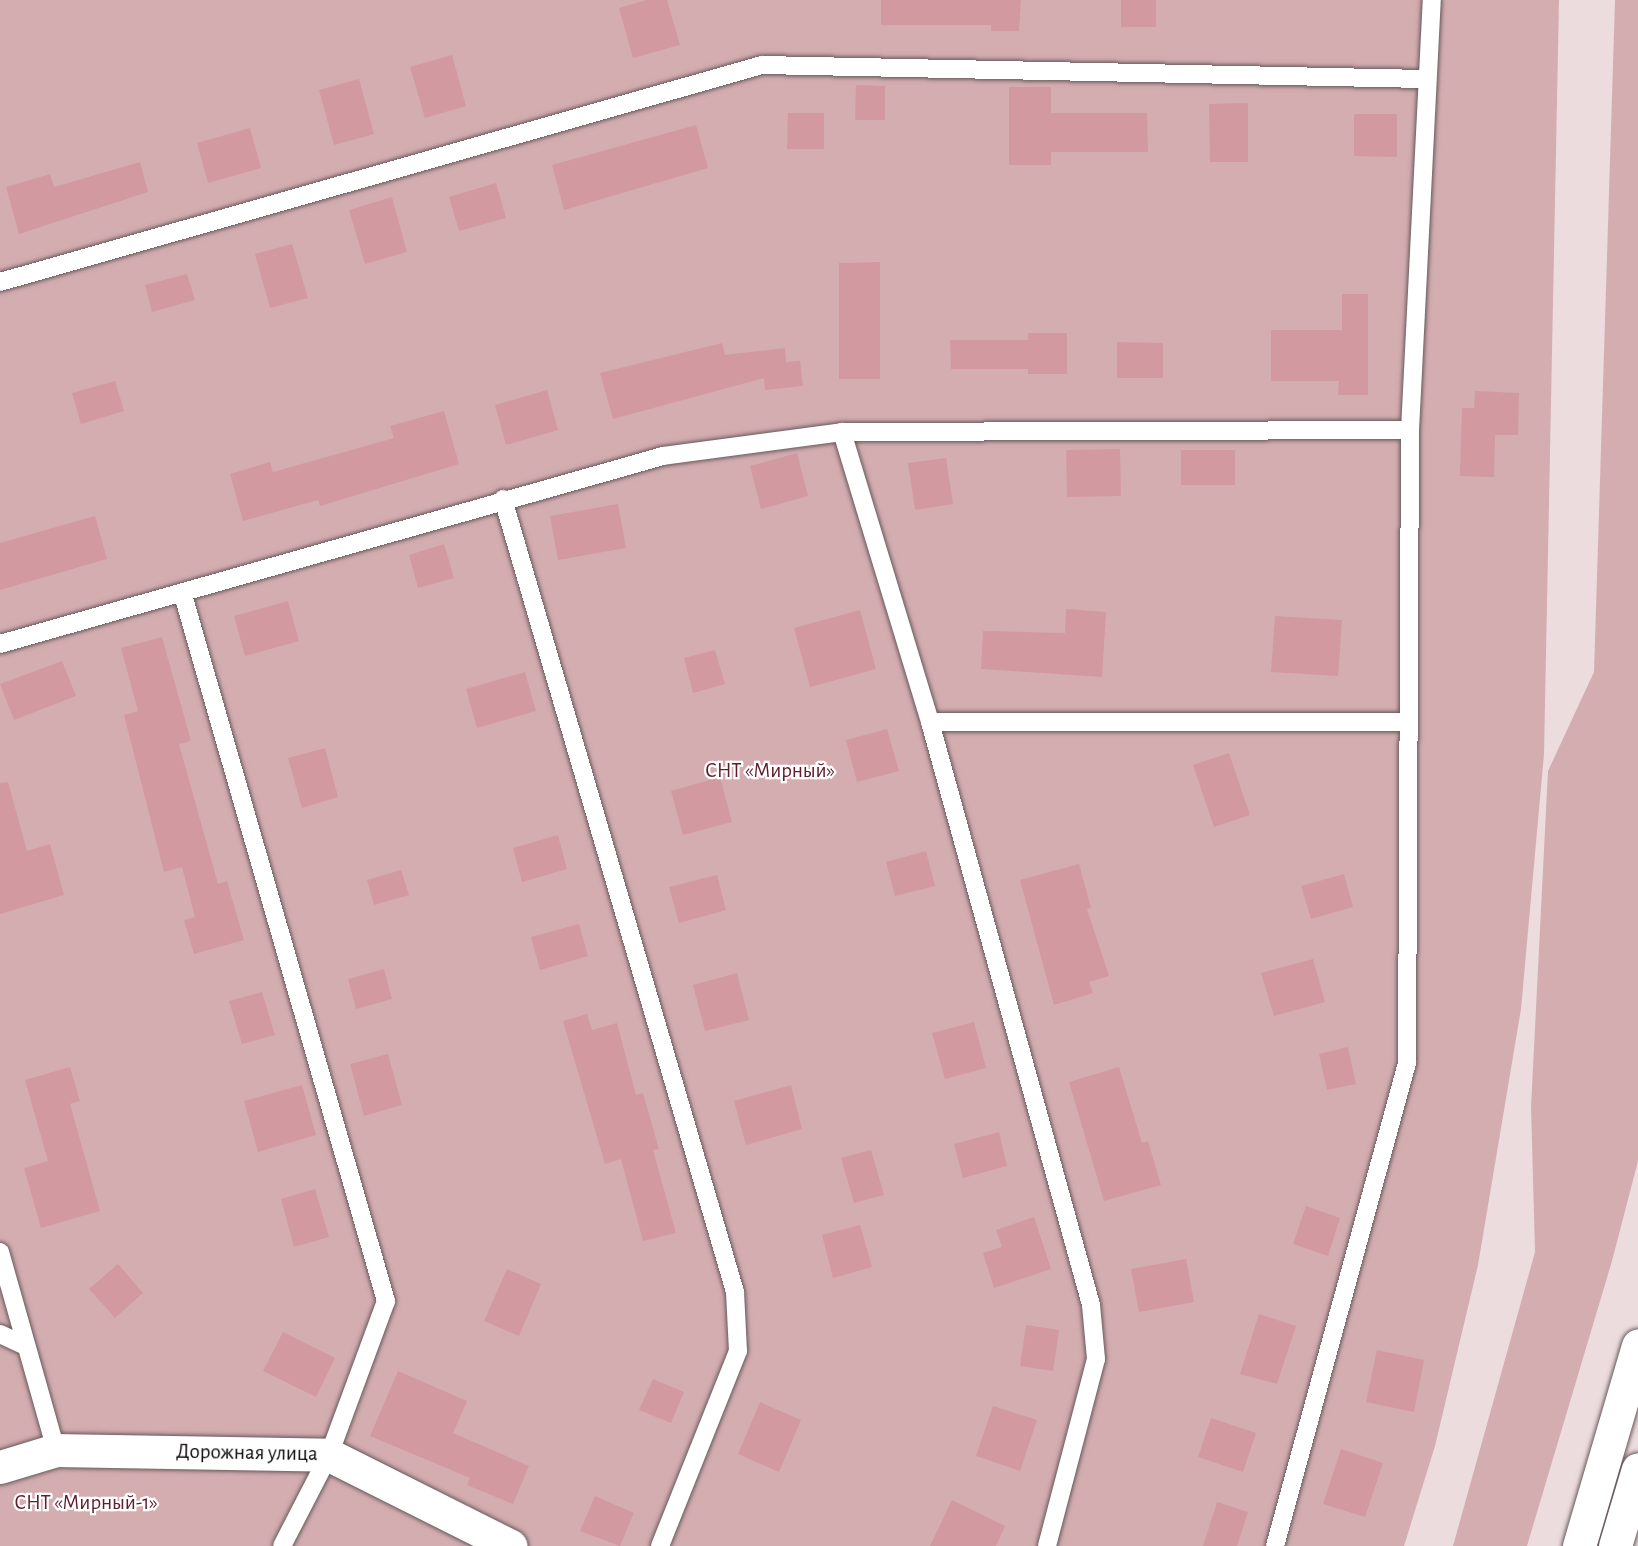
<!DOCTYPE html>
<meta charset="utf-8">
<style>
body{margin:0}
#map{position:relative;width:1638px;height:1546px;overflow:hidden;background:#eddcdd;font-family:"Alegreya Sans",sans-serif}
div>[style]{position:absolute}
.green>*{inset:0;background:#d4adb1}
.building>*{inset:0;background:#d399a0}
.roads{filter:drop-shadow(0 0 2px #67595a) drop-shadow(0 0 2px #67595a)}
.service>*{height:18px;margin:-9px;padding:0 9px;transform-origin:9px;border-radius:9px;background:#fff}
.minor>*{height:33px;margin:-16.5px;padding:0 16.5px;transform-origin:16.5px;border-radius:16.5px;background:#fff}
.primary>*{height:33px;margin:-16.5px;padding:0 16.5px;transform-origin:16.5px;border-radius:16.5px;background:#fff}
span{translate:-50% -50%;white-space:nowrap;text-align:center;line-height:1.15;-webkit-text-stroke:4.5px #fff;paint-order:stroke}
.park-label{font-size:21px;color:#601c2b}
.street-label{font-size:21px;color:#0f0a0b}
</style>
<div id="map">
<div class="green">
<i style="clip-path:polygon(0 0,1559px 0,1544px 754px,1521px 1009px,1478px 1265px,1435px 1446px,1404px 1546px,0 1546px)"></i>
<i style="clip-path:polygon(1615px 0,1638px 0,1638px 1161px,1612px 1261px,1527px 1546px,1453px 1546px,1535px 1252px,1531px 1107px,1548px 771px,1594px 672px)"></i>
</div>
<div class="building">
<i style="clip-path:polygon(646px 0,667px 0,680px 45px,633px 58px,619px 8px)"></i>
<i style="clip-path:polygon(881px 0,1021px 0,1019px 31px,991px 31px,991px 25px,881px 25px)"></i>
<i style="clip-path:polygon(1121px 0,1156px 0,1156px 27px,1121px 27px)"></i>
<i style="clip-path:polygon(452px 55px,466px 106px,425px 118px,410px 67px)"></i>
<i style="clip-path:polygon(359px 79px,374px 134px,334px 145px,319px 90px)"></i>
<i style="clip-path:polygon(856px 85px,885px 86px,885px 120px,855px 120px)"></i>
<i style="clip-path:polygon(1009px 87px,1051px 87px,1051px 113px,1147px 113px,1148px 152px,1051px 152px,1051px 165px,1009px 165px)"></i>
<i style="clip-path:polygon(1248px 103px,1248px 162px,1210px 162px,1209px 104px)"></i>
<i style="clip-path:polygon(788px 113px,824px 113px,824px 149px,787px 149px)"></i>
<i style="clip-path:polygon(1354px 114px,1397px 114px,1397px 157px,1354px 156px)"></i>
<i style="clip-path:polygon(696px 125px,708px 168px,564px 210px,552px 165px)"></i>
<i style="clip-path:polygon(250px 128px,261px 168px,208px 183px,197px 143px)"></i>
<i style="clip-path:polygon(140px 162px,148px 192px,19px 234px,6px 187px,50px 174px,54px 187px)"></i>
<i style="clip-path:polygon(496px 183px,506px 218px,459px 231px,449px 197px)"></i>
<i style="clip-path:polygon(392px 197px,407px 252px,365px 264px,349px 210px)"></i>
<i style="clip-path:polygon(292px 244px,308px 298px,270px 308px,255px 254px)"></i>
<i style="clip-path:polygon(880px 262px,880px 379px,839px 379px,839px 263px)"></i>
<i style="clip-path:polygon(187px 274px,195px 300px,152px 312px,145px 285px)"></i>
<i style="clip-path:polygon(1342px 294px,1368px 294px,1368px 395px,1338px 395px,1339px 381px,1271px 381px,1271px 330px,1342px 330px)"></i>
<i style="clip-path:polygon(1028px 333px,1067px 333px,1067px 374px,1028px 374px,1028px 369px,951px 369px,950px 340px,1028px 340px)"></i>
<i style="clip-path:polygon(1117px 342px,1163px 343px,1163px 378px,1117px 378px)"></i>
<i style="clip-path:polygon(722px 343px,725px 355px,785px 348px,786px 362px,800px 361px,803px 386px,765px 390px,764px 378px,613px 419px,600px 373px)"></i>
<i style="clip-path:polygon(115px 381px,124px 411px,81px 424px,72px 393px)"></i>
<i style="clip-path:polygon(547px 390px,558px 430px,506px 445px,495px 405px)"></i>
<i style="clip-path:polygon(1475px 391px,1519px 393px,1518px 435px,1495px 435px,1494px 477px,1460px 476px,1462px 408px,1474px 408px)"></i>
<i style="clip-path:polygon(444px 411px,459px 464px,320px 506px,318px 500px,243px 521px,230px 474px,270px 462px,273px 472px,394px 438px,390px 426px)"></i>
<i style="clip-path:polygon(1120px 449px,1121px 496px,1067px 497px,1066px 450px)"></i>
<i style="clip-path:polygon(1181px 450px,1235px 450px,1235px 485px,1181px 485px)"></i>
<i style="clip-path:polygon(797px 453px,808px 496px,761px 509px,750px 466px)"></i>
<i style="clip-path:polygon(946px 458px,953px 504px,915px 510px,908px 463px)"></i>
<i style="clip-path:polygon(618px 504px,626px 548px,558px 560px,550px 516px)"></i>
<i style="clip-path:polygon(95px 516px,107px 559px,0 590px,0 543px)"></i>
<i style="clip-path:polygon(444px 544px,454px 578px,418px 588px,409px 555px)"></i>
<i style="clip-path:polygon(288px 601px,299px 641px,245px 656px,234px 616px)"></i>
<i style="clip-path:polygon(1066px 609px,1106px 612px,1102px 677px,981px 669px,983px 631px,1065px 633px)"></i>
<i style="clip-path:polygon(860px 610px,876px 669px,810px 687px,794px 628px)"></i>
<i style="clip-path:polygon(1275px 616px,1342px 620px,1338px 676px,1271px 672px)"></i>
<i style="clip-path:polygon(162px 637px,191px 741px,179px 744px,218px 884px,227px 881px,244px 940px,194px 954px,184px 920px,195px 917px,182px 867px,164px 872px,124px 715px,138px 711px,121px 648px)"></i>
<i style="clip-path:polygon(715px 650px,725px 684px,693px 693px,684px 658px)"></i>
<i style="clip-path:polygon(62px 661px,76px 696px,14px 720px,0 684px)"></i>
<i style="clip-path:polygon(525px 672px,536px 711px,477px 728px,466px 689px)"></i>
<i style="clip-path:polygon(887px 729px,899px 771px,857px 782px,846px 740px)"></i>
<i style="clip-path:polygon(325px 748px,338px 797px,302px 808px,288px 758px)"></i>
<i style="clip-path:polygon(1229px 753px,1250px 815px,1214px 827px,1193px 765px)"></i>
<i style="clip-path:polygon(720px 777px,732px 822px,683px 835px,671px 791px)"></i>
<i style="clip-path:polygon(8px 782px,27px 851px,50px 844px,64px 895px,0 914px,0 783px)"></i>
<i style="clip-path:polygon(558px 835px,567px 869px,522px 882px,513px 848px)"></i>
<i style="clip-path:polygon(926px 851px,935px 886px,895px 896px,886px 862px)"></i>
<i style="clip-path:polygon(1079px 864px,1091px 908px,1087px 909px,1109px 976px,1089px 982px,1093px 993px,1054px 1005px,1020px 880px)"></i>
<i style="clip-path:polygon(401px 870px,409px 895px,374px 905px,367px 880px)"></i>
<i style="clip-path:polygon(1344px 874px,1353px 907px,1311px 919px,1301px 886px)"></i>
<i style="clip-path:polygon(717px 875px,726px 910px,679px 923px,669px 887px)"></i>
<i style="clip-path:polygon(579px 924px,588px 956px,540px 970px,531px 937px)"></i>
<i style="clip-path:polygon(1313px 959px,1325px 1002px,1274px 1016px,1261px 973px)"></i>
<i style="clip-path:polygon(384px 969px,392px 999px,356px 1009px,348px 979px)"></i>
<i style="clip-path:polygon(737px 973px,749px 1020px,705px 1031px,693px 985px)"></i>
<i style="clip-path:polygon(262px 992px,275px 1035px,242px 1044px,229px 1001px)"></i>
<i style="clip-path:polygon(587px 1014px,592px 1030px,617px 1023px,636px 1095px,643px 1093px,659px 1149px,653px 1150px,676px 1233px,643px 1241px,621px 1159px,605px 1164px,563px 1021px)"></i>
<i style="clip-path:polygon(974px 1022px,986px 1068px,945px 1079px,932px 1033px)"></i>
<i style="clip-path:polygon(1348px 1047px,1356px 1084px,1327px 1090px,1319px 1054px)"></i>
<i style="clip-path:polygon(388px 1054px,402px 1105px,364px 1116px,350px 1064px)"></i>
<i style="clip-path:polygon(70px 1067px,80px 1101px,70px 1104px,100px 1211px,41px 1228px,24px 1168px,48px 1161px,25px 1080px)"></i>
<i style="clip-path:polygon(1119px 1067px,1142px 1143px,1148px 1141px,1161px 1185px,1104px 1201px,1069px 1082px)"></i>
<i style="clip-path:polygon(302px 1085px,316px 1135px,258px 1152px,244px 1101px)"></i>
<i style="clip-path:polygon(791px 1085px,802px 1129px,746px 1145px,734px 1101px)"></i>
<i style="clip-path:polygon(999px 1132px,1007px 1166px,963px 1178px,954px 1144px)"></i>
<i style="clip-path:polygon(871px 1150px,884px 1195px,854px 1203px,841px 1158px)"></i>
<i style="clip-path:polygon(315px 1189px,329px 1237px,294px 1247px,281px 1199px)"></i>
<i style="clip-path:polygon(1306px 1206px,1340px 1218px,1328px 1256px,1293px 1244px)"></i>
<i style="clip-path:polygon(1034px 1217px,1051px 1269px,994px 1288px,983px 1253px,1002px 1247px,996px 1230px)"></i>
<i style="clip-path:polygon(860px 1225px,872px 1267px,833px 1278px,822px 1235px)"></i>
<i style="clip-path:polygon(1186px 1259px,1194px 1302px,1139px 1312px,1131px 1269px)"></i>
<i style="clip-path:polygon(118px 1264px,143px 1293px,115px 1318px,89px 1289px)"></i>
<i style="clip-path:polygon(507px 1269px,541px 1284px,519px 1336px,484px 1321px)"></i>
<i style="clip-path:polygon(1259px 1314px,1296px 1326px,1277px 1384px,1240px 1374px)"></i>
<i style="clip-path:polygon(1026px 1325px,1059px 1330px,1053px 1371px,1020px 1366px)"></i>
<i style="clip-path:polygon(283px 1332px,335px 1358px,316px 1397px,263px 1371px)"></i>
<i style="clip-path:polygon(1377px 1350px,1424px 1360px,1414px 1412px,1366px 1402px)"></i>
<i style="clip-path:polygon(398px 1371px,467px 1401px,453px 1433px,529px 1466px,513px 1504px,467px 1485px,470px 1478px,370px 1436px)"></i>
<i style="clip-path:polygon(653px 1379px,684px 1392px,671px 1423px,639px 1410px)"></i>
<i style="clip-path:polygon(760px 1402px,801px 1420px,779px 1472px,738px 1454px)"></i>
<i style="clip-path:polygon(993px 1406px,1037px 1420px,1020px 1471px,976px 1456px)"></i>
<i style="clip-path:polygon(1211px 1418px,1256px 1433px,1243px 1472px,1198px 1457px)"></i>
<i style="clip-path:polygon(1341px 1449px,1383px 1463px,1365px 1517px,1323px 1504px)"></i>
<i style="clip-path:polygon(595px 1496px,634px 1513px,620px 1546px,580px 1531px)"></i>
<i style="clip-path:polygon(952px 1500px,1005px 1526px,996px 1546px,930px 1546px)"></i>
<i style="clip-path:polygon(1217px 1502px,1248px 1512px,1237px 1546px,1203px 1546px)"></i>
</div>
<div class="roads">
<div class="service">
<i style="left:0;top:282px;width:792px;rotate:-15.9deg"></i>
<i style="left:762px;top:65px;width:664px;rotate:1.21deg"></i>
<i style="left:842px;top:432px;width:303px;rotate:73.1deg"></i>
<i style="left:930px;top:722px;width:605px;rotate:74.56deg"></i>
<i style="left:1091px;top:1305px;width:54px;rotate:84.7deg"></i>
<i style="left:1096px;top:1359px;width:193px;rotate:104.7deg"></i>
<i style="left:503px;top:499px;width:826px;rotate:73.69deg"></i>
<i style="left:735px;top:1292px;width:59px;rotate:87.1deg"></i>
<i style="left:738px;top:1351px;width:210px;rotate:111.8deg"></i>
<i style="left:183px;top:595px;width:735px;rotate:73.96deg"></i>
<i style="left:386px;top:1301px;width:164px;rotate:110.3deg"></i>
<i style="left:329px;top:1455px;width:102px;rotate:117.3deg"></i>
<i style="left:0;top:644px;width:689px;rotate:-15.83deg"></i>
<i style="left:663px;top:456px;width:181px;rotate:-7.6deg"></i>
<i style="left:842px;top:432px;width:568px;rotate:-0.2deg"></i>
<i style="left:930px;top:722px;width:479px"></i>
<i style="left:0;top:1252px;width:206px;rotate:74.2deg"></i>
<i style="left:0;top:1334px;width:29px;rotate:25deg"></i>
<i style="left:1275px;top:1546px;width:501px;rotate:-74.71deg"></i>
<i style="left:1407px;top:1063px;width:633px;rotate:-89.73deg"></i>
<i style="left:1410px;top:430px;width:431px;rotate:-87.1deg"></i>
</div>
<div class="minor">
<i style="left:0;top:1467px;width:59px;rotate:-16.9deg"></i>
<i style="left:56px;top:1450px;width:273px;rotate:1deg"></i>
<i style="left:329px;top:1455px;width:203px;rotate:26.6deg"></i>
</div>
<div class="primary">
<i style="left:1579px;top:1546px;width:209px;rotate:-73.6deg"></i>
<i style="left:1615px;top:1546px;width:80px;rotate:-73.4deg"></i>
</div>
</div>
<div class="park-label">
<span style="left:770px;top:771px">СНТ «Мирный»</span>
<span style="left:86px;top:1503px">СНТ «Мирный-1»</span>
</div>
<div class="street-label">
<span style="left:247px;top:1453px;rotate:1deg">Дорожная улица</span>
</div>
</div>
